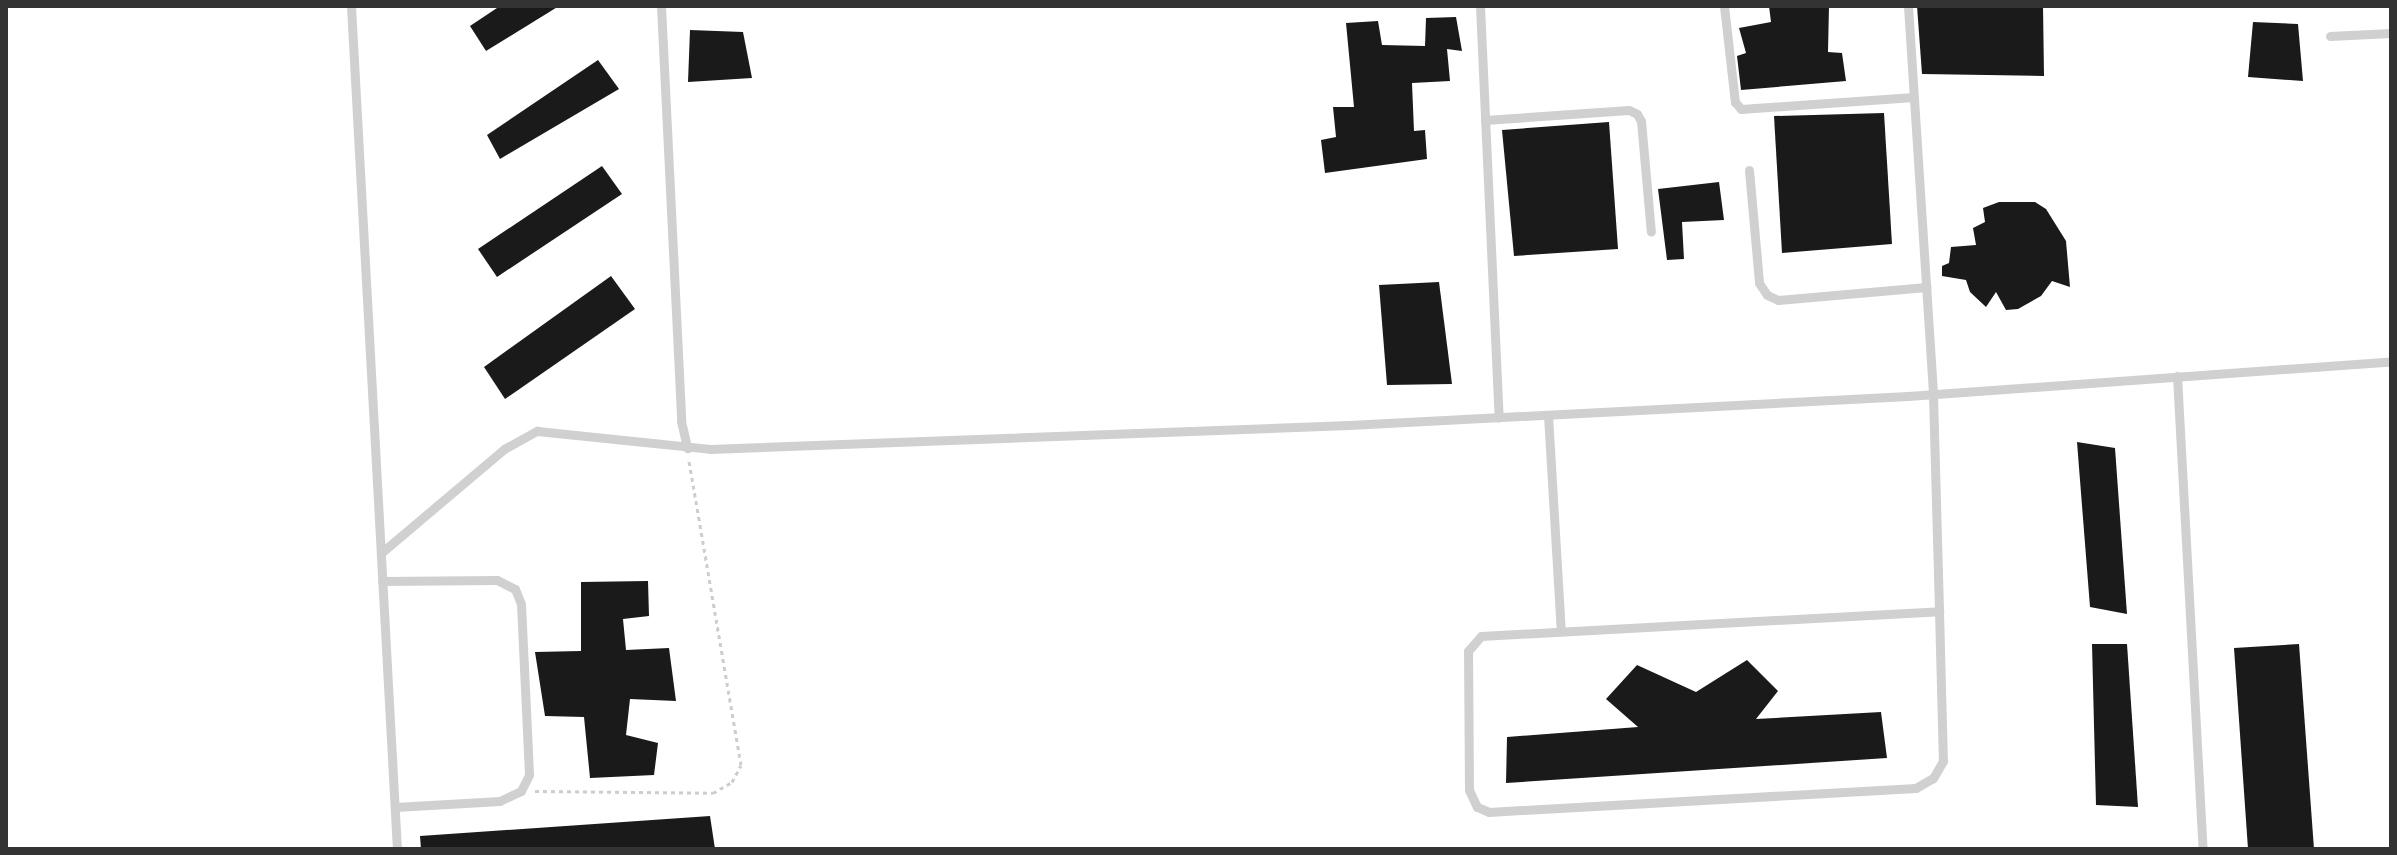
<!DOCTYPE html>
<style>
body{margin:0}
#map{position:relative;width:2397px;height:855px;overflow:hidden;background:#fff;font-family:Mulish,sans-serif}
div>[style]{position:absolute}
.building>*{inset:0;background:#1a1a1a}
.path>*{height:3px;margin-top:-1.5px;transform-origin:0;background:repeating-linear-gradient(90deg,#cdcdcd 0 4px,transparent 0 8px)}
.service>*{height:9px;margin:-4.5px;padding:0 4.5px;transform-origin:4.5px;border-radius:4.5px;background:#d0d0d0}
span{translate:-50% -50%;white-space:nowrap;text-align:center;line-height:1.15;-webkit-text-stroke:8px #fff;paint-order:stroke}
.frame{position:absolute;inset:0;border:8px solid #333;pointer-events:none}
</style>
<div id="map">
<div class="building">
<i style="clip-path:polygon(500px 6px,559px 6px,486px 51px,470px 26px)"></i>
<i style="clip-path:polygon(1769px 6px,1829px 6px,1828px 52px,1842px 53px,1846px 81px,1741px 90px,1737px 56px,1746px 53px,1739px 28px,1771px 22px)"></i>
<i style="clip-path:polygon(1917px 6px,2043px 6px,2044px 76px,1922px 74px)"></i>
<i style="clip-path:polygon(1456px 17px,1462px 51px,1447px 49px,1450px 81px,1412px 83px,1414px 131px,1425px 130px,1427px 159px,1325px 173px,1321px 140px,1336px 137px,1333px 107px,1354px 107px,1346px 23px,1378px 21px,1382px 45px,1425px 46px,1426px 18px)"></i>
<i style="clip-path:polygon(2253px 22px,2298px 24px,2303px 81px,2248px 77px)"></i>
<i style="clip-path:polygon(690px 30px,743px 32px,752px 78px,688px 82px)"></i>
<i style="clip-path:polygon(598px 60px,619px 89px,500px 159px,487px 135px)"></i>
<i style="clip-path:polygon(1884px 113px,1892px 244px,1782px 253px,1774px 116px)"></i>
<i style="clip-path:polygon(1609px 122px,1618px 249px,1514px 256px,1502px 130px)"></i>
<i style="clip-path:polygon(602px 166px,622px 194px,497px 277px,478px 249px)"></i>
<i style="clip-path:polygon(1719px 182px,1724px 220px,1682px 222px,1684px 259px,1667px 260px,1658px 189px)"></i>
<i style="clip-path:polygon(1999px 202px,2035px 202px,2046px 209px,2066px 241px,2070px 287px,2052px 281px,2041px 296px,2018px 309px,2006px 310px,1996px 292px,1986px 307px,1970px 292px,1966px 280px,1942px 276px,1942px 266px,1949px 263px,1951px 247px,1976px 245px,1973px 228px,1985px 222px,1983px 208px)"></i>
<i style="clip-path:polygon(611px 276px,635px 309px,505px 399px,484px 367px)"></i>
<i style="clip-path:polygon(1439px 282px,1452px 384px,1387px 385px,1379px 285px)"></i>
<i style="clip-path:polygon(2077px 442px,2115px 448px,2127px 614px,2090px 607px)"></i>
<i style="clip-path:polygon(648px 581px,649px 616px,623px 619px,626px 650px,669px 648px,676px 701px,630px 699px,626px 735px,658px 743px,654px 775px,590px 778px,584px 717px,545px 716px,535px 652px,581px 651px,581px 582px)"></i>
<i style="clip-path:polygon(2092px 644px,2127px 644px,2138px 807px,2096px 805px)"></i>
<i style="clip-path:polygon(2299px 644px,2314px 849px,2248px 849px,2234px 648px)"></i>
<i style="clip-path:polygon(1747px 660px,1778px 691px,1756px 719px,1881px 712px,1887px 758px,1506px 783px,1507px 737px,1638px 727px,1606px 699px,1637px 665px,1696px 692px)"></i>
<i style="clip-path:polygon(710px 816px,715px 849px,421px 849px,420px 836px)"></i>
</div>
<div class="path">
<i style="left:535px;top:791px;width:178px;rotate:0.6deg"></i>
<i style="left:713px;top:793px;width:22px;rotate:-30deg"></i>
<i style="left:732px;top:782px;width:19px;rotate:-62deg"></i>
<i style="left:741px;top:765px;width:309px;rotate:-99.7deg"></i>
</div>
<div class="service">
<i style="left:351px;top:6px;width:844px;rotate:86.88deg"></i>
<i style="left:661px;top:6px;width:415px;rotate:87.2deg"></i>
<i style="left:681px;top:421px;width:28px;rotate:77deg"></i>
<i style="left:1480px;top:6px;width:412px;rotate:87.4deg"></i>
<i style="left:1724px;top:6px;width:97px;rotate:83.5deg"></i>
<i style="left:1735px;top:102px;width:9px;rotate:49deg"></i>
<i style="left:1741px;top:109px;width:173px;rotate:-4deg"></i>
<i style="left:1908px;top:6px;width:390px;rotate:86.3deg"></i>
<i style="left:1933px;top:395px;width:216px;rotate:88.4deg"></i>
<i style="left:1939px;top:611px;width:150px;rotate:88.5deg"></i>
<i style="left:1943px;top:761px;width:20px;rotate:120deg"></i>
<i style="left:1933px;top:778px;width:20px;rotate:150deg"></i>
<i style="left:1916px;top:788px;width:428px;rotate:176.8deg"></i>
<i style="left:1489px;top:812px;width:13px;rotate:-157deg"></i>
<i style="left:1477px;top:807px;width:19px;rotate:-115deg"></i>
<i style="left:1469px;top:790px;width:139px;rotate:-90.4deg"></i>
<i style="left:1468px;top:651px;width:20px;rotate:-49deg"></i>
<i style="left:1481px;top:636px;width:459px;rotate:-3.1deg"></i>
<i style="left:2330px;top:36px;width:61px;rotate:-2.8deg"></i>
<i style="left:1485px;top:120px;width:144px;rotate:-4deg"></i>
<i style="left:1629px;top:110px;width:9px;rotate:27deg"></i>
<i style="left:1637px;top:114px;width:8px;rotate:60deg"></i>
<i style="left:1641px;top:121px;width:111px;rotate:84.9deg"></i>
<i style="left:1749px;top:170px;width:113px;rotate:84.9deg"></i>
<i style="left:1759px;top:283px;width:14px;rotate:56deg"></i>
<i style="left:1767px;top:295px;width:12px;rotate:24deg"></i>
<i style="left:1778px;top:300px;width:149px;rotate:-5deg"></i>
<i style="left:2177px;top:376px;width:474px;rotate:86.9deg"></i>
<i style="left:1548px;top:415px;width:217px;rotate:86.6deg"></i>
<i style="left:381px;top:553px;width:161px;rotate:-40.2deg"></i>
<i style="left:504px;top:449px;width:38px;rotate:-29deg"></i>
<i style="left:537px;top:431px;width:174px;rotate:5.9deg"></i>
<i style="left:710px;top:449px;width:639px;rotate:-2.15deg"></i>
<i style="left:1349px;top:425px;width:560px;rotate:-2.97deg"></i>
<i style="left:1908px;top:396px;width:484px;rotate:-4.1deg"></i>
<i style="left:382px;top:581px;width:115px;rotate:-0.5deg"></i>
<i style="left:497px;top:580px;width:20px;rotate:27deg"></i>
<i style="left:515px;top:589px;width:16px;rotate:68deg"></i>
<i style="left:521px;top:604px;width:171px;rotate:87.3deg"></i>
<i style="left:529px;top:775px;width:18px;rotate:117deg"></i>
<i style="left:521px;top:791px;width:23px;rotate:155deg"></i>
<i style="left:500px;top:801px;width:105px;rotate:176.7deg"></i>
</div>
<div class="frame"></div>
</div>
